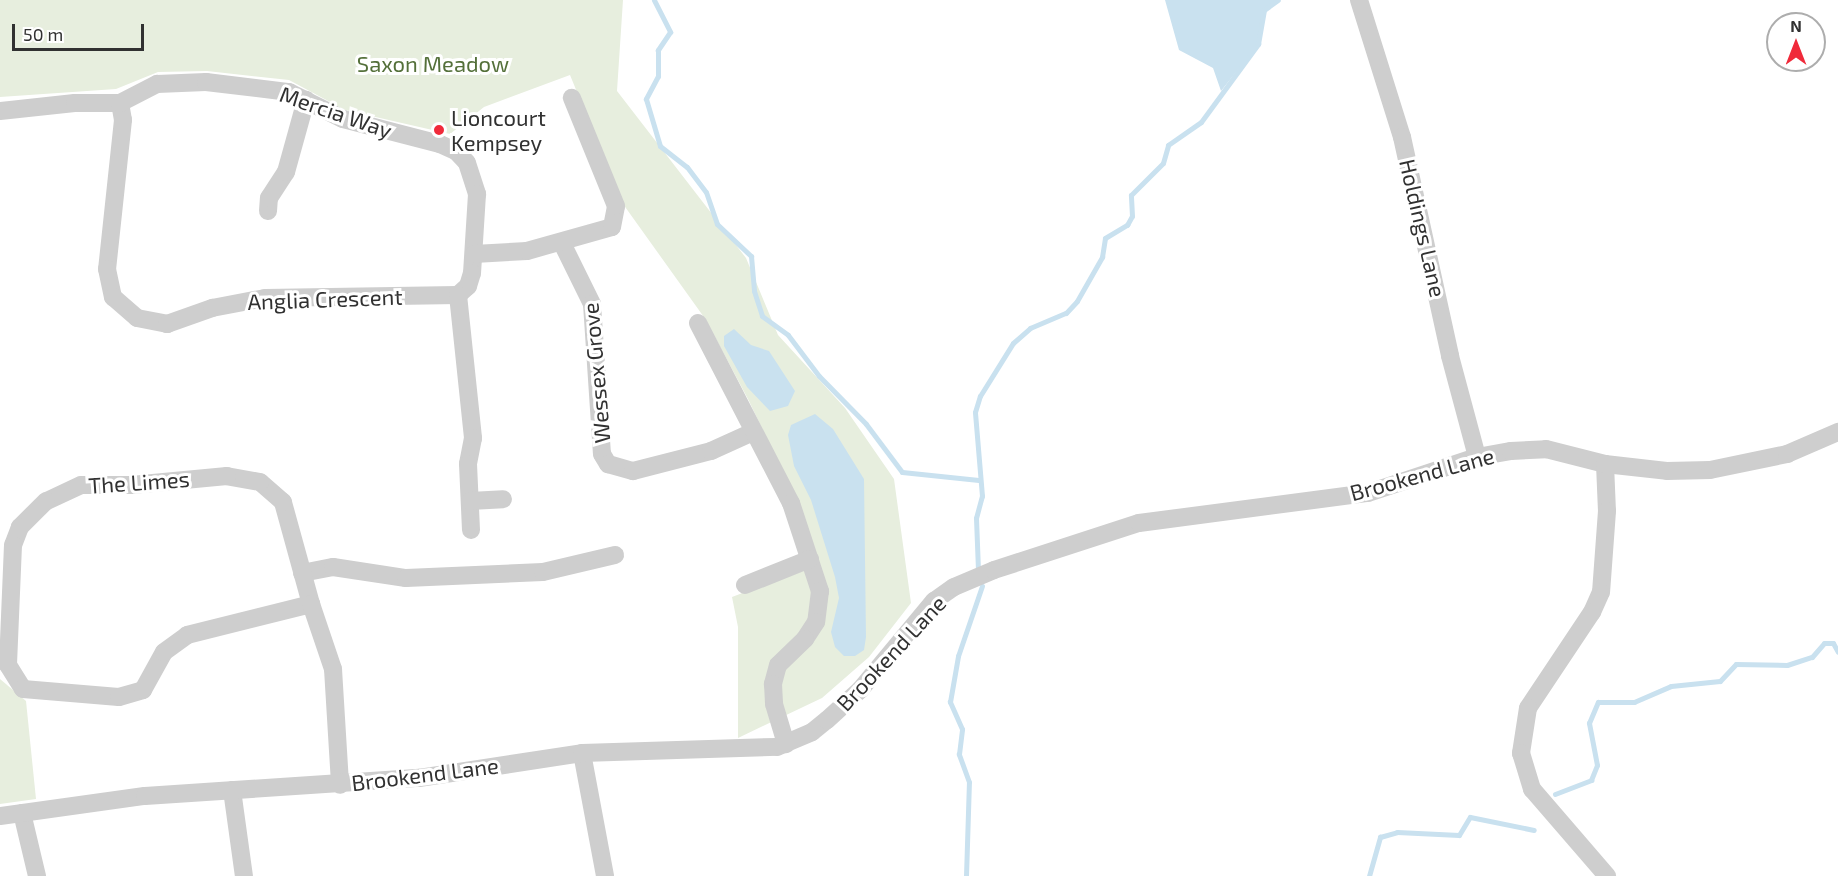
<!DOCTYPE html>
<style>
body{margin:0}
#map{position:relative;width:1838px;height:876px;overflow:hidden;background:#fff;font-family:"Exo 2",sans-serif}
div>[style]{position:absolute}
.green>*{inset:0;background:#e7eede}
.water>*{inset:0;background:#c9e1ef}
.stream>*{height:5px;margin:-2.5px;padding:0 2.5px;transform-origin:2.5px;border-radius:2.5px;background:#c9e1ef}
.minor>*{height:18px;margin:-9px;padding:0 9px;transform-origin:9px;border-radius:9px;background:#cecece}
.dots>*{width:16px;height:16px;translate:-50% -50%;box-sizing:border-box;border:3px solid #fff;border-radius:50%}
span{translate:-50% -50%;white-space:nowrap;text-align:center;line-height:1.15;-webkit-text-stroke:6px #fff;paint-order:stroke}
.park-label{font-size:22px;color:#54703a}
.street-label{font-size:22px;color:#313131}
.poi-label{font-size:22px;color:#313131}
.left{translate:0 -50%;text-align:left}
.north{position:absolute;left:1766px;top:12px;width:60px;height:60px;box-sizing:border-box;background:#fff;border:2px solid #adadad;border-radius:50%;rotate:0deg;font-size:16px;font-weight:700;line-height:24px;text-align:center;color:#313131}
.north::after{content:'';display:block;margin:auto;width:21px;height:27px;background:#f02a3a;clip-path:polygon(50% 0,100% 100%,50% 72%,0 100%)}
.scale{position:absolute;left:12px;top:24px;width:132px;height:27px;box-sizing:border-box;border:3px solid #313131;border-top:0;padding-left:8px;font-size:18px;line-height:21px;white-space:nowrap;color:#313131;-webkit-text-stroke:4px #fff;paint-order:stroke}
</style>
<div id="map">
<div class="green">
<i style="clip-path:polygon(0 0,623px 0,617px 91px,746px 258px,778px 335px,845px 408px,894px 479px,911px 603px,869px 657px,822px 698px,738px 738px,738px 627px,732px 597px,816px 565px,796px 500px,749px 401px,706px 320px,623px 204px,570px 75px,484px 107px,450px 134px,345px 110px,289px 80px,207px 71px,158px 72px,116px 89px,0 97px)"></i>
<i style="clip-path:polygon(0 679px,26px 701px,36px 799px,0 804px)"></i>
</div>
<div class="water">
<i style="clip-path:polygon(1165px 0,1278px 0,1264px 10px,1258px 44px,1221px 91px,1213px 68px,1179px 50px)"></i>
<i style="clip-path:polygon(734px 329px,751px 345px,769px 351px,795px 391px,788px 406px,770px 411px,747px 387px,724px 346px,724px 336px)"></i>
<i style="clip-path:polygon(815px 414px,833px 429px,864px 479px,866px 637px,864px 650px,855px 656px,844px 656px,835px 647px,831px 632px,839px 598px,835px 577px,811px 500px,794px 466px,788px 435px,791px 425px)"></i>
</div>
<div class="stream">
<i style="left:654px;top:0;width:36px;rotate:63deg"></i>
<i style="left:670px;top:32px;width:22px;rotate:124deg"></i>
<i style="left:658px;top:50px;width:26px;rotate:90deg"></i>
<i style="left:658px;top:76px;width:26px;rotate:118deg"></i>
<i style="left:646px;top:99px;width:49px;rotate:73.4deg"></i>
<i style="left:660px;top:146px;width:34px;rotate:38deg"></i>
<i style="left:687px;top:167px;width:31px;rotate:53deg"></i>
<i style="left:706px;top:192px;width:34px;rotate:71deg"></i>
<i style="left:717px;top:224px;width:47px;rotate:43.3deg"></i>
<i style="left:751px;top:256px;width:35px;rotate:85deg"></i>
<i style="left:754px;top:291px;width:26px;rotate:72deg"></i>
<i style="left:762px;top:316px;width:32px;rotate:36deg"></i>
<i style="left:788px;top:335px;width:51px;rotate:52.9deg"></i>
<i style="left:819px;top:376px;width:67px;rotate:45.6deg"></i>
<i style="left:866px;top:424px;width:60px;rotate:53.1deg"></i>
<i style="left:902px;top:472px;width:77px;rotate:5.9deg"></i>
<i style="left:978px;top:570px;width:52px;rotate:-92.2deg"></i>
<i style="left:976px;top:518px;width:23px;rotate:-75deg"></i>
<i style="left:982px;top:496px;width:84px;rotate:-94.8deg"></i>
<i style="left:975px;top:412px;width:17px;rotate:-73deg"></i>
<i style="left:980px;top:396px;width:62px;rotate:-58.1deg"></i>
<i style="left:1013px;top:343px;width:23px;rotate:-41deg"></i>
<i style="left:1030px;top:328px;width:39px;rotate:-23deg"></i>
<i style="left:1066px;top:313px;width:16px;rotate:-47deg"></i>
<i style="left:1077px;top:301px;width:51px;rotate:-60.4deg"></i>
<i style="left:1102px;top:257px;width:19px;rotate:-81deg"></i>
<i style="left:1105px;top:238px;width:26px;rotate:-31deg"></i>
<i style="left:1127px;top:225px;width:10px;rotate:-61deg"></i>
<i style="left:1132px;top:216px;width:21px;rotate:-93deg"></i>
<i style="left:1131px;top:195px;width:45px;rotate:-45deg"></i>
<i style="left:1163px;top:163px;width:19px;rotate:-74deg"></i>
<i style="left:1168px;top:145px;width:40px;rotate:-34.9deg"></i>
<i style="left:1201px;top:122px;width:97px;rotate:-53.8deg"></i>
<i style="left:1258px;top:44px;width:35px;rotate:-80deg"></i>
<i style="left:1264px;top:10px;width:17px;rotate:-36deg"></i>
<i style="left:1555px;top:794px;width:39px;rotate:-21deg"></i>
<i style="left:1591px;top:780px;width:16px;rotate:-68deg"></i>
<i style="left:1597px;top:765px;width:43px;rotate:-100.8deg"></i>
<i style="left:1589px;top:723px;width:23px;rotate:-67deg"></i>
<i style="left:1598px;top:702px;width:36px"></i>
<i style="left:1634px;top:702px;width:40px;rotate:-23.4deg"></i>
<i style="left:1671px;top:686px;width:49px;rotate:-5.8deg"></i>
<i style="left:1720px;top:681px;width:23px;rotate:-47deg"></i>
<i style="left:1736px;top:664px;width:51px;rotate:1.1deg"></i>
<i style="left:1787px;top:665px;width:26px;rotate:-18deg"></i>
<i style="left:1812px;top:657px;width:18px;rotate:-49deg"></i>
<i style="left:1824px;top:643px;width:9px"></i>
<i style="left:1833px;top:643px;width:10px;rotate:61deg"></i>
<i style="left:966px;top:876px;width:94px;rotate:-88.2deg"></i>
<i style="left:969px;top:782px;width:30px;rotate:-110deg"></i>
<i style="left:959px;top:754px;width:25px;rotate:-83deg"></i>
<i style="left:962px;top:729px;width:30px;rotate:-114deg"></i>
<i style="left:950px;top:702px;width:47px;rotate:-80.1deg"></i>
<i style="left:958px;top:656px;width:74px;rotate:-71.1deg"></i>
<i style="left:1369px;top:876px;width:41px;rotate:-74.2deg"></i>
<i style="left:1380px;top:837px;width:18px;rotate:-16deg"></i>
<i style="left:1397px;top:832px;width:62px;rotate:2.8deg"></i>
<i style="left:1459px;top:835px;width:21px;rotate:-59deg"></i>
<i style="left:1470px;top:817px;width:65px;rotate:11.5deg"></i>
</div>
<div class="minor">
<i style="left:1359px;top:0;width:144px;rotate:72.6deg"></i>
<i style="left:1402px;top:137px;width:224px;rotate:77.6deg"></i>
<i style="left:1450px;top:356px;width:105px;rotate:75deg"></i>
<i style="left:120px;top:103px;width:17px;rotate:80deg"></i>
<i style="left:123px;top:120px;width:150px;rotate:96.1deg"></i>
<i style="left:107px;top:269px;width:29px;rotate:78deg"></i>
<i style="left:113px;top:297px;width:32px;rotate:41deg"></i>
<i style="left:137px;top:318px;width:31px;rotate:11deg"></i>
<i style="left:167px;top:324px;width:48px;rotate:-19.6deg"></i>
<i style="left:212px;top:308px;width:54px;rotate:-10.7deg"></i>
<i style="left:265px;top:298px;width:193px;rotate:-0.9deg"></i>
<i style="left:0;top:111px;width:75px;rotate:-6.1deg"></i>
<i style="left:75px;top:103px;width:45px"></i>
<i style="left:120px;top:103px;width:42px;rotate:-27.2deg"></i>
<i style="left:157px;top:84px;width:49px;rotate:-2.3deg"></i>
<i style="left:206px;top:82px;width:84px;rotate:6.9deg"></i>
<i style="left:289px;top:92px;width:60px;rotate:26.6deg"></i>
<i style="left:343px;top:119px;width:100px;rotate:14.5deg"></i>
<i style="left:440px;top:144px;width:17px;rotate:24deg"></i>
<i style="left:456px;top:151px;width:16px;rotate:47deg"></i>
<i style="left:467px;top:163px;width:33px;rotate:72deg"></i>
<i style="left:477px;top:194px;width:79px;rotate:93.6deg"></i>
<i style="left:472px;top:273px;width:14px;rotate:107deg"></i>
<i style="left:468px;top:286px;width:13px;rotate:138deg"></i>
<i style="left:268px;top:211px;width:13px;rotate:-86deg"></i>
<i style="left:269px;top:198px;width:31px;rotate:-57deg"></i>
<i style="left:286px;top:172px;width:75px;rotate:-74.5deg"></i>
<i style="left:562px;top:243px;width:68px;rotate:63.8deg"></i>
<i style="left:592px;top:304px;width:150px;rotate:86.2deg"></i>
<i style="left:602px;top:454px;width:12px;rotate:59deg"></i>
<i style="left:608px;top:464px;width:26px;rotate:16deg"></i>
<i style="left:633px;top:471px;width:81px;rotate:-14.4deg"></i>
<i style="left:711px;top:451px;width:46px;rotate:-24.3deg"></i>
<i style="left:474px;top:254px;width:53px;rotate:-3.2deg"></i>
<i style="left:527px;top:251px;width:88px;rotate:-15.8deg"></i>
<i style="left:612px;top:227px;width:21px;rotate:-79deg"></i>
<i style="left:616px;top:206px;width:117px;rotate:-112.2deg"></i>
<i style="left:458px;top:295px;width:144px;rotate:84deg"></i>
<i style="left:473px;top:438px;width:26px;rotate:101deg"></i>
<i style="left:468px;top:464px;width:66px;rotate:87.4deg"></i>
<i style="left:698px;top:323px;width:203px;rotate:62.7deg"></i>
<i style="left:791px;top:503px;width:93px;rotate:71.8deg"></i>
<i style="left:820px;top:591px;width:31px;rotate:97deg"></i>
<i style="left:816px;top:622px;width:20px;rotate:123deg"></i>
<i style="left:805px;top:639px;width:37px;rotate:136deg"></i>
<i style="left:778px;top:665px;width:20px;rotate:105deg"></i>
<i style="left:773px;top:684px;width:20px;rotate:87deg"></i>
<i style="left:774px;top:704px;width:42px;rotate:73.3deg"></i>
<i style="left:1605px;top:464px;width:47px;rotate:87.6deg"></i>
<i style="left:1607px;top:511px;width:81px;rotate:94.2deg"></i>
<i style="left:1601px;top:592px;width:22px;rotate:114deg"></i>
<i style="left:1592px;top:612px;width:115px;rotate:123.7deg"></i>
<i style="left:1528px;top:708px;width:46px;rotate:98.8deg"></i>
<i style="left:1521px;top:753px;width:38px;rotate:73deg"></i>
<i style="left:1532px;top:789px;width:115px;rotate:49.2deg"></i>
<i style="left:470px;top:501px;width:33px;rotate:-3deg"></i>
<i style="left:302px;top:573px;width:32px;rotate:-11deg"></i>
<i style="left:333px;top:567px;width:74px;rotate:8.6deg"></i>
<i style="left:406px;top:578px;width:137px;rotate:-2.5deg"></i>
<i style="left:543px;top:572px;width:74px;rotate:-13.3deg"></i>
<i style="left:745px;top:585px;width:70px;rotate:-21.8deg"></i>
<i style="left:311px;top:604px;width:106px;rotate:-105.4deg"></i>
<i style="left:283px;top:502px;width:30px;rotate:-139deg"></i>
<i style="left:260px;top:482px;width:34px;rotate:-170deg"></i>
<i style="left:227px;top:476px;width:96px;rotate:174.6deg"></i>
<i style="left:131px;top:485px;width:50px;rotate:180deg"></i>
<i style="left:81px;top:485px;width:38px;rotate:155deg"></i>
<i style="left:46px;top:501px;width:37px;rotate:135deg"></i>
<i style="left:20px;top:527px;width:19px;rotate:111deg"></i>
<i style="left:13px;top:545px;width:120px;rotate:92.4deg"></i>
<i style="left:8px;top:665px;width:28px;rotate:58deg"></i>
<i style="left:23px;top:689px;width:96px;rotate:4.8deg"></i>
<i style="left:119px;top:697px;width:25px;rotate:-16deg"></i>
<i style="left:143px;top:690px;width:43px;rotate:-61.1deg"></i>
<i style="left:164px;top:652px;width:29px;rotate:-36deg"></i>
<i style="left:187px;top:635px;width:128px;rotate:-14deg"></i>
<i style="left:311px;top:604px;width:69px;rotate:71.3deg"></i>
<i style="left:333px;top:669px;width:116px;rotate:86.5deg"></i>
<i style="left:582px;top:753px;width:125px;rotate:79.4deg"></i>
<i style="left:232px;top:790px;width:87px;rotate:82.1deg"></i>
<i style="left:22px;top:813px;width:65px;rotate:76.6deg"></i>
<i style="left:0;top:816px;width:146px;rotate:-7.9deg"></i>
<i style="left:145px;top:796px;width:275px;rotate:-3.8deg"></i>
<i style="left:419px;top:778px;width:165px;rotate:-8.7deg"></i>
<i style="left:582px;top:753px;width:195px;rotate:-1.8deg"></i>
<i style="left:777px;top:747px;width:38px;rotate:-23deg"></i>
<i style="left:812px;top:732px;width:19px;rotate:-39deg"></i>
<i style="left:827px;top:720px;width:45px;rotate:-42.3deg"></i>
<i style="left:860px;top:690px;width:116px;rotate:-50.3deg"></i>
<i style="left:934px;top:601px;width:24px;rotate:-35deg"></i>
<i style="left:954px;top:587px;width:43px;rotate:-23deg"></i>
<i style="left:994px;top:570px;width:152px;rotate:-18deg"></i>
<i style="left:1139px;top:523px;width:231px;rotate:-7.5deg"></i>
<i style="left:1368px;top:493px;width:115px;rotate:-18.3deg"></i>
<i style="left:1477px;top:457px;width:35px;rotate:-10deg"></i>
<i style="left:1511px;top:451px;width:35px;rotate:-3deg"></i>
<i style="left:1546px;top:449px;width:61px;rotate:14.3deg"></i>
<i style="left:1605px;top:464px;width:62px;rotate:6.4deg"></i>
<i style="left:1667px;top:471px;width:43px;rotate:-1.3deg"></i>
<i style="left:1710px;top:470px;width:79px;rotate:-11.7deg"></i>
<i style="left:1787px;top:454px;width:56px;rotate:-23.3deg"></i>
</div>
<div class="dots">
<i style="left:439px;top:130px;background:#f02a3a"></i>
</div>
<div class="park-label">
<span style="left:433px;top:64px">Saxon Meadow</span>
</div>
<div class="street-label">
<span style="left:336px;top:112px;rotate:19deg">Mercia Way</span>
<span style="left:1423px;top:228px;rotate:77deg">Holdings Lane</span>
<span style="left:325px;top:299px;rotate:-2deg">Anglia Crescent</span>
<span style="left:596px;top:373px;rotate:-95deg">Wessex Grove</span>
<span style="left:1422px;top:474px;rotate:-15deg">Brookend Lane</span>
<span style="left:139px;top:482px;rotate:-4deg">The Limes</span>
<span style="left:891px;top:653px;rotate:-47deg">Brookend Lane</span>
<span style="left:425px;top:774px;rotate:-7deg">Brookend Lane</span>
</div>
<div class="poi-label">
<span class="left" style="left:451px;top:130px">Lioncourt<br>Kempsey</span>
</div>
<div class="north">N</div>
<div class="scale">50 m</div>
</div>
